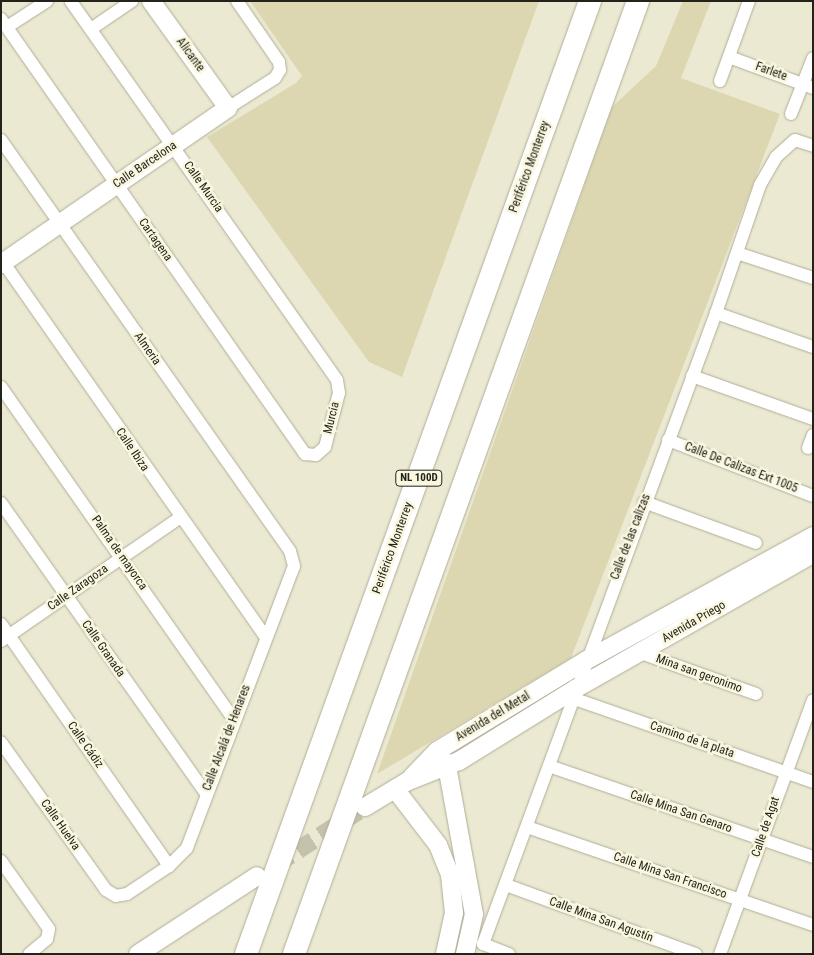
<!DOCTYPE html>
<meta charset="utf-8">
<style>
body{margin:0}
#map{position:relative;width:814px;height:955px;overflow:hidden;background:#ece9d2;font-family:"Roboto Condensed",sans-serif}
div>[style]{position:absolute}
.green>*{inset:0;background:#dcd7b1}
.secondary-tunnel>*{height:18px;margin-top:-9px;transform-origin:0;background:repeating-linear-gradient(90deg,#c4c1ad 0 18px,transparent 0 27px)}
.roads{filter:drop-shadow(0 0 1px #b0ad97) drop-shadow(0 0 1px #b0ad97)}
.street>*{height:12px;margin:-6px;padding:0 6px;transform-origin:6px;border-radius:6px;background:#fff}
.secondary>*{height:18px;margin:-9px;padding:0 9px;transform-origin:9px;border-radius:9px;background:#fff}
.highway>*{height:22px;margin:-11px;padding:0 11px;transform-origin:11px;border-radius:11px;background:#fff}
span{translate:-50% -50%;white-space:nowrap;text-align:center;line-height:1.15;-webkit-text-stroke:5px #f9f7df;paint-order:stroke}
.shield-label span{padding:1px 4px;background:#f9f7df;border:1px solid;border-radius:4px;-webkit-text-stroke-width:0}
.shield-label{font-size:11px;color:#24231a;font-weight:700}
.street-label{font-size:12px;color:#24231a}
.frame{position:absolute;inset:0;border:2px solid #24231a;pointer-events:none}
</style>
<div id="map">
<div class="green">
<i style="clip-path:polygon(250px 1px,539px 1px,402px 377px,369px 362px,207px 137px,296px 83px,302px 76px)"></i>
<i style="clip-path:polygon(683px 1px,711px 1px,681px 78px,780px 114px,571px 658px,377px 774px,612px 107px,656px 66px)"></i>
</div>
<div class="secondary-tunnel">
<i style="left:275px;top:865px;width:107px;rotate:-32.8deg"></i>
</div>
<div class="roads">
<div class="street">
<i style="left:1px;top:19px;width:531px;rotate:55.05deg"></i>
<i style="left:305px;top:454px;width:11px;rotate:5deg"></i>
<i style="left:316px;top:455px;width:12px;rotate:-42deg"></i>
<i style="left:325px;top:447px;width:56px;rotate:-75.5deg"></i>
<i style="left:339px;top:393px;width:13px;rotate:-99deg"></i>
<i style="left:337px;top:380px;width:463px;rotate:-125.1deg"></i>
<i style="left:7px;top:27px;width:48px;rotate:-33deg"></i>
<i style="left:91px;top:29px;width:50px;rotate:-34.3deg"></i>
<i style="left:729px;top:57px;width:90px;rotate:20.3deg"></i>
<i style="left:720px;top:81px;width:85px;rotate:-70.1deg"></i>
<i style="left:228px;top:108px;width:56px;rotate:-32.6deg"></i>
<i style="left:275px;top:78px;width:9px;rotate:-58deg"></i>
<i style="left:280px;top:70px;width:8px;rotate:-97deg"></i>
<i style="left:279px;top:62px;width:74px;rotate:-124.5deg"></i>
<i style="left:791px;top:114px;width:60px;rotate:-68.6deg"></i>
<i style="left:1px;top:140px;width:502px;rotate:54.89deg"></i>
<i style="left:290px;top:551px;width:16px;rotate:75deg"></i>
<i style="left:294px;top:566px;width:302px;rotate:110.8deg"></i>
<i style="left:187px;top:848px;width:25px;rotate:135deg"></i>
<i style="left:169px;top:866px;width:50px;rotate:146.3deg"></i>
<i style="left:127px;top:894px;width:11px;rotate:170deg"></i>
<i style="left:116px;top:896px;width:12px;rotate:-149deg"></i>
<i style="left:106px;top:890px;width:181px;rotate:-125.4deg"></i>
<i style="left:737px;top:253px;width:80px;rotate:18.2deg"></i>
<i style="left:1px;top:259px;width:462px;rotate:55deg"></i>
<i style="left:716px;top:313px;width:103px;rotate:19.3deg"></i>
<i style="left:692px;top:376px;width:128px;rotate:19.6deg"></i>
<i style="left:1px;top:387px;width:406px;rotate:55deg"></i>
<i style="left:668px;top:440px;width:155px;rotate:21.1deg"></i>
<i style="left:808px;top:448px;width:14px;rotate:-69deg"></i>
<i style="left:644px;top:502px;width:119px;rotate:20.1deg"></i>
<i style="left:1px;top:503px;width:356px;rotate:54.8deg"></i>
<i style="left:1px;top:624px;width:295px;rotate:55.2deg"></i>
<i style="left:1px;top:641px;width:216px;rotate:-34.6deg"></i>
<i style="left:641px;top:653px;width:122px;rotate:19.6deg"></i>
<i style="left:572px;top:698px;width:255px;rotate:19.2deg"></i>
<i style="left:549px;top:766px;width:279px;rotate:19deg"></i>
<i style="left:527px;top:827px;width:302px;rotate:18.9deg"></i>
<i style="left:1px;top:861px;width:83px;rotate:54.8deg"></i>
<i style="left:49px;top:929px;width:10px;rotate:101deg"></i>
<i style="left:47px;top:939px;width:23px;rotate:140deg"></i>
<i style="left:506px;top:885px;width:202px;rotate:20deg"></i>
<i style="left:509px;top:954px;width:28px;rotate:-159deg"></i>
<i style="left:483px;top:944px;width:673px;rotate:-69.73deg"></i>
<i style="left:716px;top:313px;width:135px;rotate:-71deg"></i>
<i style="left:760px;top:185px;width:32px;rotate:-60deg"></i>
<i style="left:776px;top:157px;width:25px;rotate:-42deg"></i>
<i style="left:795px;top:140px;width:19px;rotate:18deg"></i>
<i style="left:720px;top:954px;width:270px;rotate:-69.9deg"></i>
</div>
<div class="secondary">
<i style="left:1px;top:264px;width:275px;rotate:-34.5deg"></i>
<i style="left:228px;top:108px;width:132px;rotate:-125.7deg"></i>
<i style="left:441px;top:757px;width:11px;rotate:56deg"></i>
<i style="left:447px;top:766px;width:150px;rotate:79.7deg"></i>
<i style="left:474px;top:914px;width:41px;rotate:102.7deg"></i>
<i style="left:412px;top:777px;width:36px;rotate:-46deg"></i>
<i style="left:437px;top:751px;width:173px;rotate:-31.3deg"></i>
<i style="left:585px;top:661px;width:260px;rotate:-28.7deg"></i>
<i style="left:395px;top:789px;width:71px;rotate:52.5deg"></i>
<i style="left:438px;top:845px;width:32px;rotate:68deg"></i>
<i style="left:450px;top:875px;width:38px;rotate:84deg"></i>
<i style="left:454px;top:913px;width:42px;rotate:102.4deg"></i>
<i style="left:365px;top:807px;width:50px;rotate:-31.2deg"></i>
<i style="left:408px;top:781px;width:55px;rotate:-21.4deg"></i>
<i style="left:459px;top:761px;width:137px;rotate:-31.8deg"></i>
<i style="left:575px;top:689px;width:274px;rotate:-29.6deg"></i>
<i style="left:138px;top:954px;width:142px;rotate:-33.2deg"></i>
</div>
<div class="highway">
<i style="left:246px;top:954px;width:1013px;rotate:-70.15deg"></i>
<i style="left:294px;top:954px;width:1013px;rotate:-70.15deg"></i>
</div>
</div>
<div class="shield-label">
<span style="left:419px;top:478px">NL 100D</span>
</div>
<div class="street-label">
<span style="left:190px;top:55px;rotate:54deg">Alicante</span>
<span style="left:771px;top:72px;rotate:20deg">Farlete</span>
<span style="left:145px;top:165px;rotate:-34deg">Calle Barcelona</span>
<span style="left:530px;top:167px;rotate:-70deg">Periférico Monterrey</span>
<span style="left:203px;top:187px;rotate:55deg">Calle Murcia</span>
<span style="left:155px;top:240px;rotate:55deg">Cartagena</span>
<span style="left:147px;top:349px;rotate:55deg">Almeria</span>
<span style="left:332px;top:418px;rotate:-76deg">Murcia</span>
<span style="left:132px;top:450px;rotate:56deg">Calle Ibiza</span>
<span style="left:741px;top:468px;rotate:21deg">Calle De Calizas Ext 1005</span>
<span style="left:631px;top:537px;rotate:-69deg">Calle de las calizas</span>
<span style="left:393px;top:548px;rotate:-70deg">Periférico Monterrey</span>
<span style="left:119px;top:553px;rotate:55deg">Palma de mayorca</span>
<span style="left:78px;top:588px;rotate:-35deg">Calle Zaragoza</span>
<span style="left:694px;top:622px;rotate:-30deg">Avenida Priego</span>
<span style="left:103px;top:649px;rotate:55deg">Calle Granada</span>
<span style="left:699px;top:674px;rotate:20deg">Mina san geronimo</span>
<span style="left:493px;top:717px;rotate:-31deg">Avenida del Metal</span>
<span style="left:227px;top:738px;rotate:-69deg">Calle Alcalá de Henares</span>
<span style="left:692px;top:740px;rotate:19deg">Camino de la plata</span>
<span style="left:85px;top:745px;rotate:55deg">Calle Cádiz</span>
<span style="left:681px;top:812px;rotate:19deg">Calle Mina San Genaro</span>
<span style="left:60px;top:825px;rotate:55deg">Calle Huelva</span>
<span style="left:766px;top:827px;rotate:-71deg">Calle de Agat</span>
<span style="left:670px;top:876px;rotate:19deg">Calle Mina San Francisco</span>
<span style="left:601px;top:920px;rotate:20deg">Calle Mina San Agustín</span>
</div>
<div class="frame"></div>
</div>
